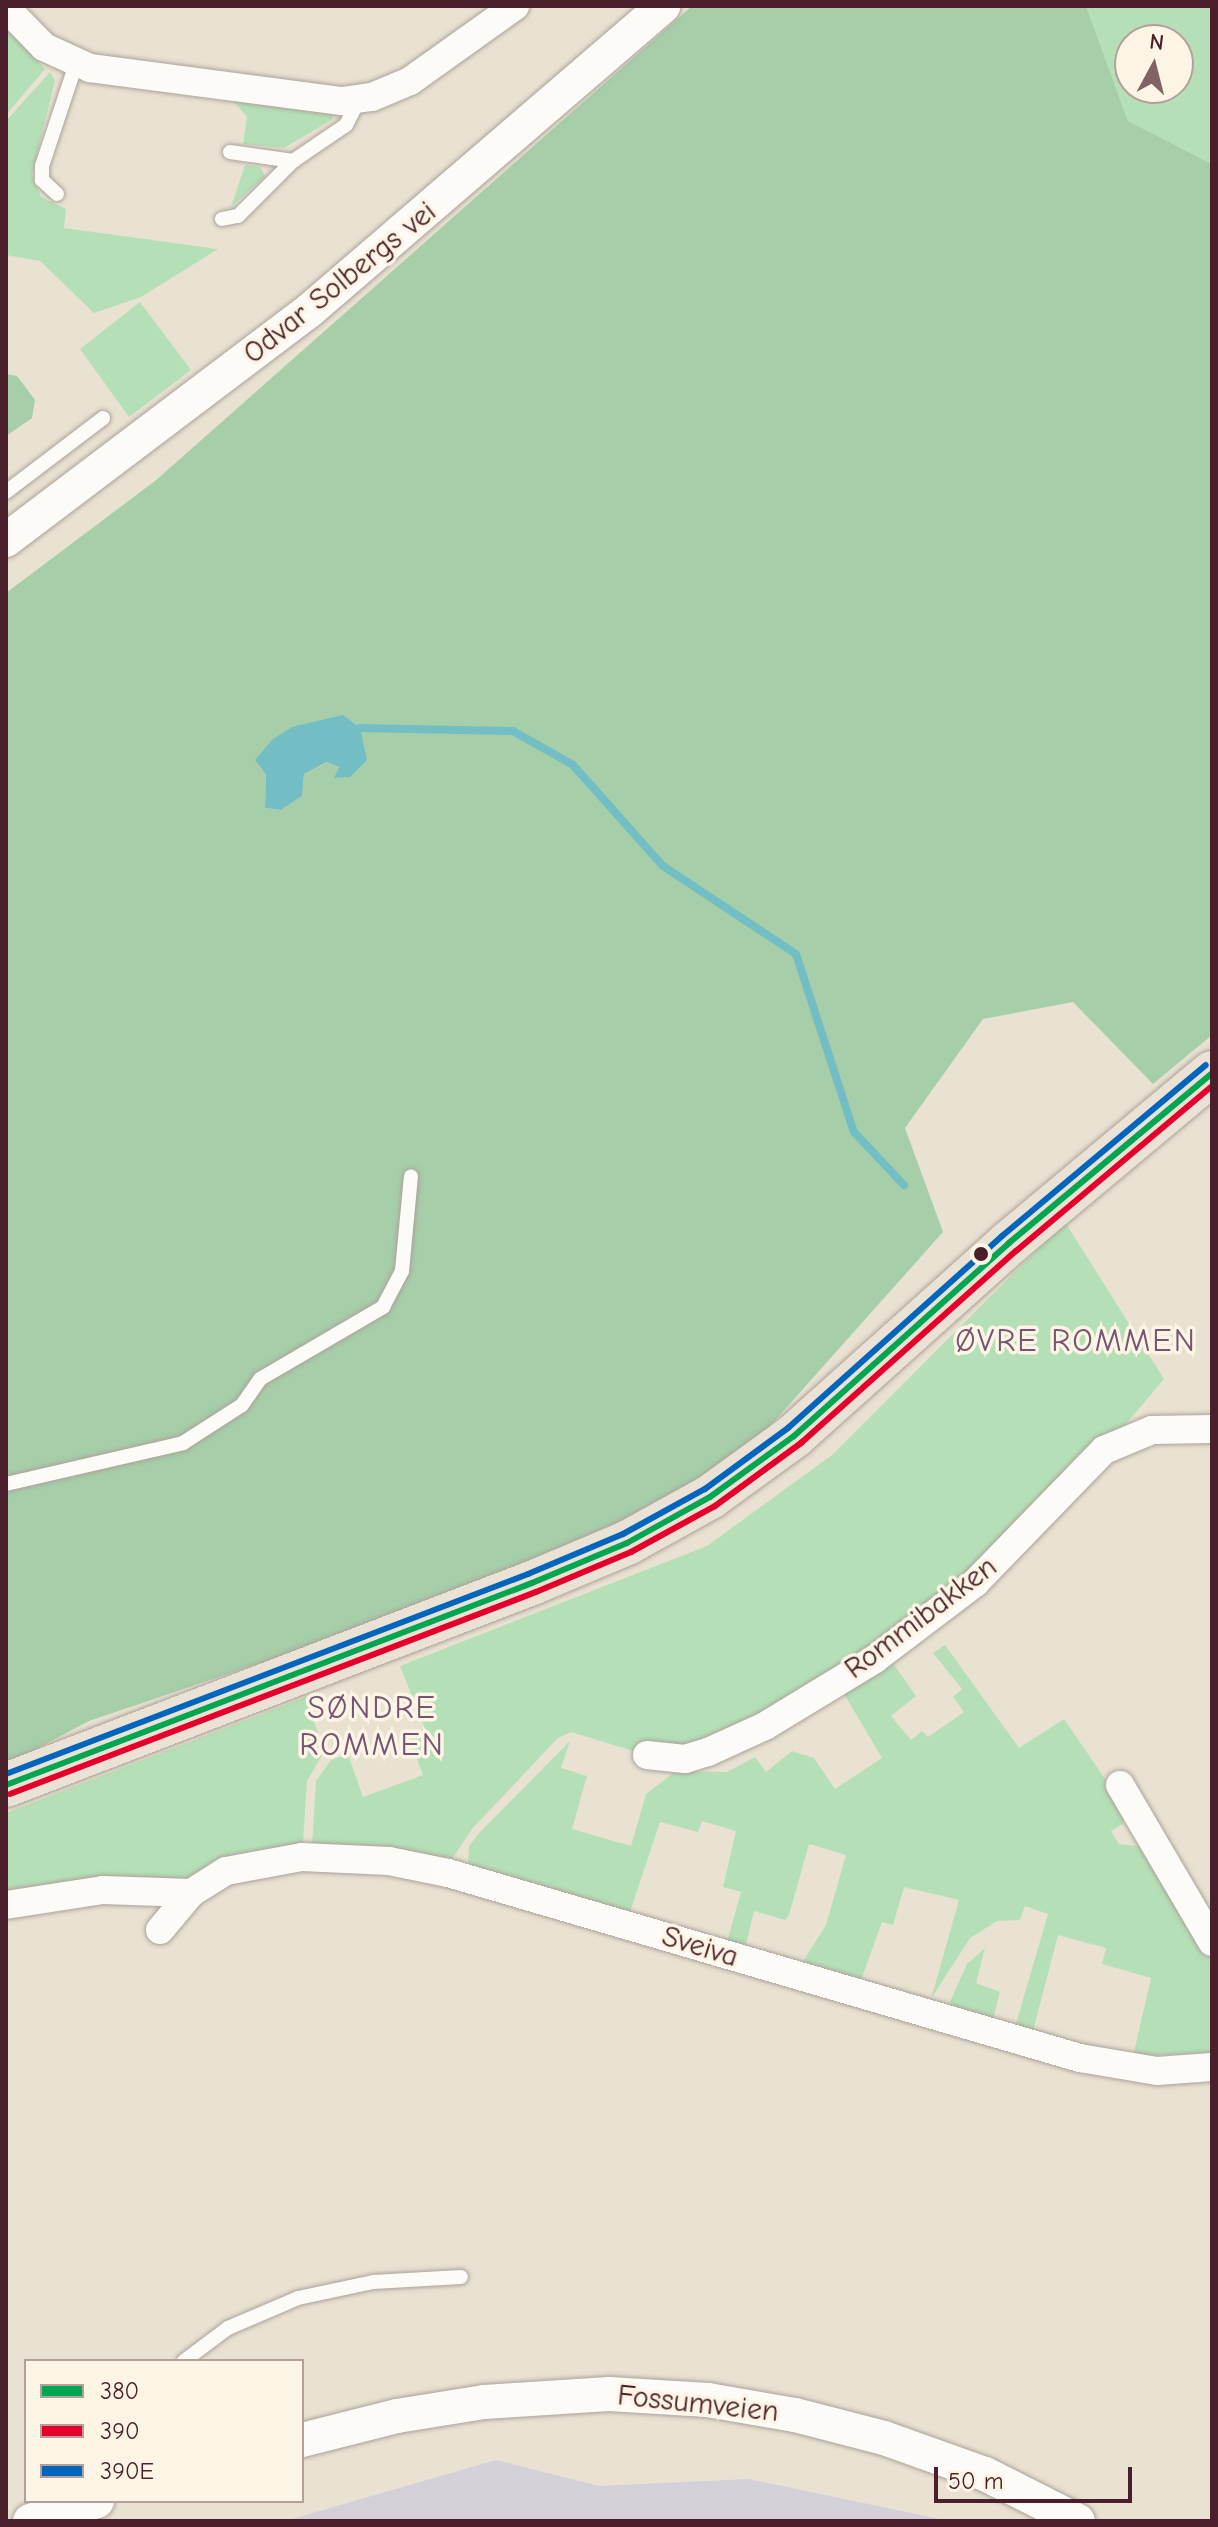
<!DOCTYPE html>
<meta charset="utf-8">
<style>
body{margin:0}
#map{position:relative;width:1218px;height:2527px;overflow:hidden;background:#e9e2d2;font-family:"Comic Neue",sans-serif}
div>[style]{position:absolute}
.industrial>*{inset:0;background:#d3d0d8}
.green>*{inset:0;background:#b5e0b7}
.forest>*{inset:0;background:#a6cea9}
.water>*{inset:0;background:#73bec4}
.stream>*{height:8px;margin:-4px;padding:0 4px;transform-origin:4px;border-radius:4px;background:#73bec4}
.roads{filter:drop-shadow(0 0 2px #aca29a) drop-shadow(0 0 2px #aca29a)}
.service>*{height:14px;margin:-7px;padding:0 7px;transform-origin:7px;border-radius:7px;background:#fcfbf8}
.minor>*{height:28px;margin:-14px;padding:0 14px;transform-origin:14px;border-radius:14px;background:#fcfbf8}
.tertiary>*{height:34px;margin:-17px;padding:0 17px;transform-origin:17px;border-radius:17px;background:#fcfbf8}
.trunk>*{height:44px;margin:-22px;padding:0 22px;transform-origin:22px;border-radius:22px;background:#ebe2d6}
.bus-1>*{height:6px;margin:-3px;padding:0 3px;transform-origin:3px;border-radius:3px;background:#00a651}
.bus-2>*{height:6px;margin:-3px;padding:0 3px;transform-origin:3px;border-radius:3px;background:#e4002b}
.bus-3>*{height:6px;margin:-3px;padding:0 3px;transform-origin:3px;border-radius:3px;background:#0065bd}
.dots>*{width:22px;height:22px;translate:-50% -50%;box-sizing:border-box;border:4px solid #fcf5e5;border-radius:50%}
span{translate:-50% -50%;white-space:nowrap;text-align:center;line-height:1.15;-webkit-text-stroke:7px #fcf5e5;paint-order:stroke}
.street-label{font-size:30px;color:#4a1f2b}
.neighbourhood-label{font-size:32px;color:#775572;letter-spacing:2px}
.frame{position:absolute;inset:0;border:8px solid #4a1f2b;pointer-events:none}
.legend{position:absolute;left:24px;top:2359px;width:280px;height:144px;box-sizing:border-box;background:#fcf5e5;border:2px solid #b59f9b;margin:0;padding:10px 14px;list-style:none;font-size:24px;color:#4a1f2b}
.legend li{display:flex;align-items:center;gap:16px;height:40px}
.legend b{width:40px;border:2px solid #b59f9b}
.north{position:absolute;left:1114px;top:24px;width:80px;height:80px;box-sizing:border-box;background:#fcf5e5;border:2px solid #b59f9b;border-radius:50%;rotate:7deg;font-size:22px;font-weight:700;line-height:32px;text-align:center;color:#4a1f2b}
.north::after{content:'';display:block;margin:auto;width:28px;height:36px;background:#826365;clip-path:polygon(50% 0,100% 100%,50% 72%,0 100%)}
.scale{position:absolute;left:934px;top:2467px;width:198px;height:36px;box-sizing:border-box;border:4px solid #4a1f2b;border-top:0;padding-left:10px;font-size:24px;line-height:28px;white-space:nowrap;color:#4a1f2b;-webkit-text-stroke:6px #fcf5e5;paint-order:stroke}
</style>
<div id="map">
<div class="industrial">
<i style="clip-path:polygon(496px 2460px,599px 2486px,749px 2479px,949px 2521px,285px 2521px)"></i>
</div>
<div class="green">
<i style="clip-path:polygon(evenodd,1086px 6px,1212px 6px,1212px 164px,1128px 121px,1086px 6px,1130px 40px,1178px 40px,1178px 88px,1130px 88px,1130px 40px)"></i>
<i style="clip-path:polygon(6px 27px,45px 69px,6px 115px)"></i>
<i style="clip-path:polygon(50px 72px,55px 80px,32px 175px,41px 197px,66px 209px,64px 228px,218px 249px,141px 297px,94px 313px,40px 261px,6px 255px,6px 121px)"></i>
<i style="clip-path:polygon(232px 99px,332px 113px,333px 119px,284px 148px,243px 144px,247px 117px)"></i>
<i style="clip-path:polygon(245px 165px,260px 167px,265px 176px,231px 207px)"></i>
<i style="clip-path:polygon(140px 302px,191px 370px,129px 417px,80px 349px)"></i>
<i style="clip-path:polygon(1065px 1222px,1164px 1379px,1104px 1450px,885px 1652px,916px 1696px,891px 1716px,911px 1740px,922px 1731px,928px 1737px,964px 1712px,953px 1697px,962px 1689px,933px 1653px,945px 1645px,1019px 1748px,1064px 1719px,1125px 1808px,1123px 1824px,1111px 1831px,1119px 1844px,1144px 1847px,1212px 1953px,1212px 2053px,1133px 2056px,1151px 1978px,1102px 1964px,1106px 1948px,1058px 1935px,1033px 2031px,1015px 2027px,1048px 1914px,1025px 1906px,1020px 1920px,997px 1921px,970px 1938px,931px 1999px,959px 1900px,904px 1887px,893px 1925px,882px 1922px,861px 1980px,802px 1963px,826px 1925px,846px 1855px,809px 1844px,789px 1915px,785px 1920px,754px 1911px,745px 1949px,727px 1942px,741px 1892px,723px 1887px,736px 1831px,702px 1821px,698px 1832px,660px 1822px,630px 1912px,468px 1864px,469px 1846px,480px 1832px,570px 1741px,561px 1768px,587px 1776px,572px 1829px,631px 1846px,646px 1794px,676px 1771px,727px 1772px,755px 1757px,766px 1772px,792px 1751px,814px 1758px,835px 1789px,882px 1758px,837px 1682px,765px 1726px,647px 1755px,571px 1732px,558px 1738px,472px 1829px,448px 1865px,384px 1847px,312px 1846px,316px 1781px,331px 1760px,348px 1754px,363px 1797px,423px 1775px,409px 1738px,426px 1731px,400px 1666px,707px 1546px,832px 1455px)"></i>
<i style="clip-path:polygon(306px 1697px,324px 1752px,307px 1781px,302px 1857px,207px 1881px,6px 1905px,6px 1813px)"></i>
<i style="clip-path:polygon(985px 1948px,976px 1983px,1000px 1992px,993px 2020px,949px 2004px,967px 1964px)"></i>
</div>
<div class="forest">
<i style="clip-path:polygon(evenodd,692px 6px,1086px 6px,1128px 121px,1212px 164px,1212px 1035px,1153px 1084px,1073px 1002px,983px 1019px,905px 1128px,943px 1232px,728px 1473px,432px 1605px,89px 1721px,6px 1765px,6px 593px,155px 481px,692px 6px,360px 728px,335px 777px,339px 767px,328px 762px,304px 774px,302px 796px,281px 810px,265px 808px,266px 774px,360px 728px)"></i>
<i style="clip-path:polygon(6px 374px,17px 376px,35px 400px,32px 418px,6px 436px)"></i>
</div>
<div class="water">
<i style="clip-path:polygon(343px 715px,360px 728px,367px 760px,350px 777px,334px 778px,339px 767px,327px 762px,304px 774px,302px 796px,281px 810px,265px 808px,266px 774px,255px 760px,273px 739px,292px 727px)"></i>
</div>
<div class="stream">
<i style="left:360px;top:728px;width:153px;rotate:1.1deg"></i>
<i style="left:513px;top:731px;width:69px;rotate:29.5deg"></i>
<i style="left:573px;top:765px;width:135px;rotate:48.3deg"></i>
<i style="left:663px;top:866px;width:159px;rotate:33.5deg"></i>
<i style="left:796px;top:954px;width:187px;rotate:72deg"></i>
<i style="left:854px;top:1132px;width:73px;rotate:46.7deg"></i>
</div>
<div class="roads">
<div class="service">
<i style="left:230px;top:152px;width:64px;rotate:8.1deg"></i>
<i style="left:57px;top:194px;width:21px;rotate:-137deg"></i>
<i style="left:42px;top:180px;width:14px;rotate:-90deg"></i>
<i style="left:42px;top:166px;width:108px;rotate:-71.6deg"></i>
<i style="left:222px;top:219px;width:16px;rotate:-11deg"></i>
<i style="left:238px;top:216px;width:78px;rotate:-45deg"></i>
<i style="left:293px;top:161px;width:64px;rotate:-34.2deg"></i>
<i style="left:346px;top:125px;width:28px;rotate:-63deg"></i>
<i style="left:6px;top:492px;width:122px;rotate:-37.3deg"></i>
<i style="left:6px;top:1484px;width:182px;rotate:-13deg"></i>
<i style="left:183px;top:1443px;width:70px;rotate:-32.8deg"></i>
<i style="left:242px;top:1405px;width:32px;rotate:-55deg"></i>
<i style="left:260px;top:1379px;width:143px;rotate:-30.3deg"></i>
<i style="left:383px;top:1307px;width:41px;rotate:-62.2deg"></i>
<i style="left:402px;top:1271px;width:95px;rotate:-84.6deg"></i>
<i style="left:184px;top:2361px;width:55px;rotate:-36.9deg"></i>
<i style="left:228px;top:2328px;width:76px;rotate:-23.2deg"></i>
<i style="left:298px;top:2298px;width:77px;rotate:-12deg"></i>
<i style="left:373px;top:2282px;width:88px;rotate:-3.3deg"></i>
</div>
<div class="minor">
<i style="left:6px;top:8px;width:54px;rotate:45.7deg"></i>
<i style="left:44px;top:47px;width:51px;rotate:24.5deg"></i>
<i style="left:90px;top:68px;width:254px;rotate:7.5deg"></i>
<i style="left:342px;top:101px;width:30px;rotate:-8deg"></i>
<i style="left:372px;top:97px;width:41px;rotate:-22.8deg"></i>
<i style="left:410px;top:81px;width:129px;rotate:-35.5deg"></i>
<i style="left:647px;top:1755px;width:38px;rotate:6deg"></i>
<i style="left:685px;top:1759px;width:24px;rotate:-17deg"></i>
<i style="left:708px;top:1752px;width:63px;rotate:-24.5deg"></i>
<i style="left:765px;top:1726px;width:129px;rotate:-31.3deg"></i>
<i style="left:875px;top:1659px;width:126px;rotate:-37.2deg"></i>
<i style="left:975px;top:1583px;width:185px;rotate:-45.9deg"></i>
<i style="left:1104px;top:1450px;width:52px;rotate:-22.6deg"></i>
<i style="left:1152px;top:1430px;width:60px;rotate:-1deg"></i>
<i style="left:1120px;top:1785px;width:182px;rotate:59.6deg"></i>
<i style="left:6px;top:1905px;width:98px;rotate:-8.8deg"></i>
<i style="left:103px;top:1890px;width:88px;rotate:2deg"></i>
<i style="left:160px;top:1930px;width:48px;rotate:-50deg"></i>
<i style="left:191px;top:1893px;width:41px;rotate:-32.2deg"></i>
<i style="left:226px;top:1871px;width:77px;rotate:-10.4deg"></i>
<i style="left:302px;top:1857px;width:87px;rotate:2.6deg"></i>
<i style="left:389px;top:1861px;width:60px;rotate:11.5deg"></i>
<i style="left:448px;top:1873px;width:659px;rotate:16.32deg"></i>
<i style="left:1080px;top:2058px;width:78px;rotate:9.6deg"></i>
<i style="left:1157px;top:2071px;width:55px;rotate:-4.2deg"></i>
</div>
<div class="tertiary">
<i style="left:6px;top:540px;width:381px;rotate:-37.1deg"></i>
<i style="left:310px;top:310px;width:466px;rotate:-40.7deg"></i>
<i style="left:302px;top:2440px;width:98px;rotate:-14.2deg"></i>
<i style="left:397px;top:2416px;width:88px;rotate:-9.1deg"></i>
<i style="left:484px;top:2402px;width:125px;rotate:-3.7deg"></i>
<i style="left:609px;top:2394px;width:99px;rotate:3.5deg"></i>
<i style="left:708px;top:2400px;width:88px;rotate:9.8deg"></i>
<i style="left:795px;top:2415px;width:92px;rotate:14.5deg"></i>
<i style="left:884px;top:2438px;width:107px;rotate:19.6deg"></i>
<i style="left:985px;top:2474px;width:104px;rotate:26.8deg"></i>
<i style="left:30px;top:2521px;width:70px;rotate:-16.6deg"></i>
</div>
<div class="trunk">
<i style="left:6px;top:1785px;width:563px;rotate:-21.01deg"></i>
<i style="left:532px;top:1583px;width:103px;rotate:-22.8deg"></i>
<i style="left:627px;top:1543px;width:95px;rotate:-29deg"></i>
<i style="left:710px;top:1497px;width:104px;rotate:-36deg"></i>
<i style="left:794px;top:1436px;width:289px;rotate:-41.9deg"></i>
<i style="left:1009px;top:1243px;width:265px;rotate:-39.9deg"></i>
</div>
</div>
<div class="bus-1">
<i style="left:6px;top:1785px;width:563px;rotate:-21.01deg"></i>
<i style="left:532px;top:1583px;width:103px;rotate:-22.8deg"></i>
<i style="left:627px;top:1543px;width:95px;rotate:-29deg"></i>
<i style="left:710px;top:1497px;width:104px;rotate:-36deg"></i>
<i style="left:794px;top:1436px;width:289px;rotate:-41.9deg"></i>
<i style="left:1009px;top:1243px;width:265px;rotate:-39.9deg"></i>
</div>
<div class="bus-2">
<i style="left:10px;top:1794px;width:563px;rotate:-21.01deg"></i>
<i style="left:536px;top:1592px;width:103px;rotate:-22.8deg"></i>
<i style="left:631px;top:1552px;width:96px;rotate:-28.7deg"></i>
<i style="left:715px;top:1506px;width:107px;rotate:-36.2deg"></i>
<i style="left:801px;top:1443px;width:288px;rotate:-41.8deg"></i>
<i style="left:1016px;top:1251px;width:256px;rotate:-40.1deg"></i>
</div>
<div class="bus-3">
<i style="left:6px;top:1774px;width:559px;rotate:-20.96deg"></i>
<i style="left:528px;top:1574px;width:103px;rotate:-22.8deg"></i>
<i style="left:623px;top:1534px;width:94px;rotate:-28.8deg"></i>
<i style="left:705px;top:1489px;width:103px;rotate:-36.3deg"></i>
<i style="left:788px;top:1428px;width:288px;rotate:-41.9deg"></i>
<i style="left:1002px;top:1236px;width:266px;rotate:-40deg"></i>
</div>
<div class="dots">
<i style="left:981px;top:1254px;background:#4a1f2b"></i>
</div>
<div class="street-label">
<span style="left:340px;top:283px;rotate:-39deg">Odvar Solbergs vei</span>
<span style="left:921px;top:1618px;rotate:-37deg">Rommibakken</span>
<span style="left:700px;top:1947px;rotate:17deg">Sveiva</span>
<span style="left:698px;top:2404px;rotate:6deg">Fossumveien</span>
</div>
<div class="neighbourhood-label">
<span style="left:1076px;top:1341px">ØVRE ROMMEN</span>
<span style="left:372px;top:1727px">SØNDRE<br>ROMMEN</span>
</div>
<div class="frame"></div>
<ul class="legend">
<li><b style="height:10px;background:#00a651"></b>380</li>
<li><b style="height:10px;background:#e4002b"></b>390</li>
<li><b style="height:10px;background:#0065bd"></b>390E</li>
</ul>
<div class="north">N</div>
<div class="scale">50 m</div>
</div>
